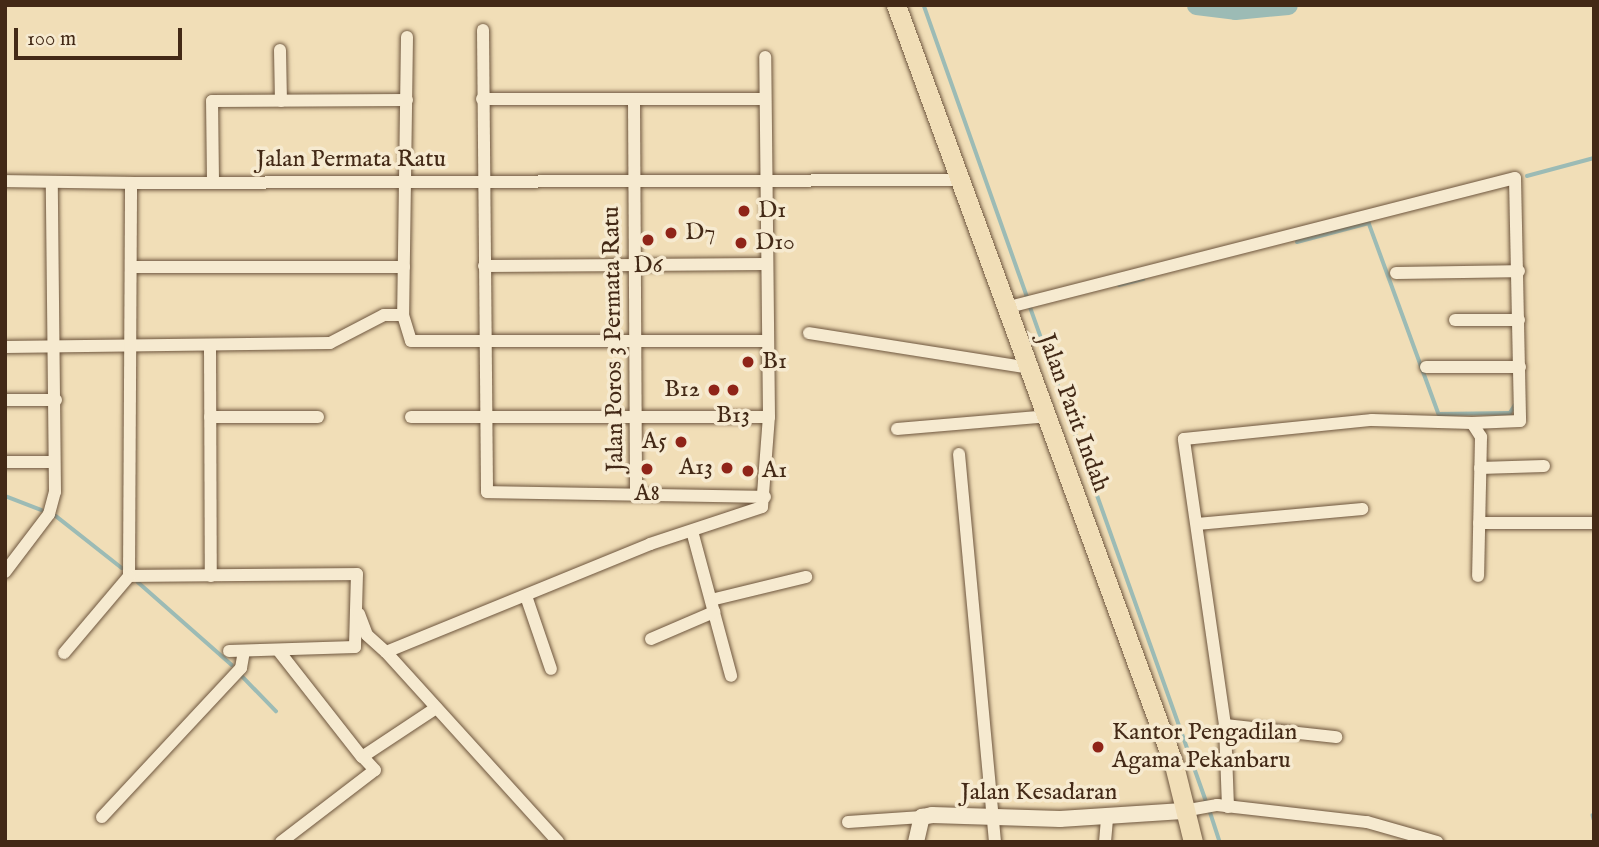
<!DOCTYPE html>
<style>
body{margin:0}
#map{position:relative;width:1599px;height:847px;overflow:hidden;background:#f1deb7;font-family:"IM FELL English",serif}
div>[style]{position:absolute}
.stream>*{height:3.5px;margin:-1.75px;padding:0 1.75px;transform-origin:1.75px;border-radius:1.75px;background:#9cbbb5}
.river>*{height:19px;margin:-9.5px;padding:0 9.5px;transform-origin:9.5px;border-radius:9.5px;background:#9cbbb5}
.roads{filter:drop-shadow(0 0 2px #6e563e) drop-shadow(0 0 2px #6e563e)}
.minor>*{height:12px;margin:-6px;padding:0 6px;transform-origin:6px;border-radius:6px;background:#f6ead0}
.tertiary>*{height:16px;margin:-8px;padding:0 8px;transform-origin:8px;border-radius:8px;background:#f6ead0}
.primary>*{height:19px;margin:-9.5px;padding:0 9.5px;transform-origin:9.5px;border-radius:9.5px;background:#f1deb7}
.dots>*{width:19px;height:19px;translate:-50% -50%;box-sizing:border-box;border:4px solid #f6ead0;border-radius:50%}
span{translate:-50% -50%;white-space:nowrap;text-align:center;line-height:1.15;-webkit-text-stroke:7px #f6ead0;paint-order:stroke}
.street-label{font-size:24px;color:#432916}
.poi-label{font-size:24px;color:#432916}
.left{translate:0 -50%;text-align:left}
.right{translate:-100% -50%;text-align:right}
.frame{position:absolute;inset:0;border:7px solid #432916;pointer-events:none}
.scale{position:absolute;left:14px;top:28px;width:168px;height:32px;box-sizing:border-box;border:4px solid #432916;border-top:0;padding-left:9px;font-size:21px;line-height:24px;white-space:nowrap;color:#432916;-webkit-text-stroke:5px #f6ead0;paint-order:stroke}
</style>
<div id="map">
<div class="stream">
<i style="left:924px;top:5px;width:312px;rotate:70.5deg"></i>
<i style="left:1527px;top:176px;width:69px;rotate:-15deg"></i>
<i style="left:1297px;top:242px;width:74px;rotate:-14.8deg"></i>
<i style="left:1369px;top:223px;width:203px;rotate:69.9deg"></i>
<i style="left:1439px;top:414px;width:71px;rotate:-0.8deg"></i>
<i style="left:1510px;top:413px;width:9px;rotate:-58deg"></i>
<i style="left:1119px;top:285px;width:25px;rotate:-14deg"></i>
<i style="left:1030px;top:306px;width:528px;rotate:70.4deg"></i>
<i style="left:5px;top:496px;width:39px;rotate:21deg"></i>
<i style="left:56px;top:516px;width:84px;rotate:38.2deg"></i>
<i style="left:138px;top:582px;width:125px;rotate:41.4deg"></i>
<i style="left:242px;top:676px;width:49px;rotate:45.8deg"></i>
<i style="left:1210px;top:811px;width:33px;rotate:72deg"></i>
<i style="left:1593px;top:815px;width:4px;rotate:76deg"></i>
</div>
<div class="river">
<i style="left:1196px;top:5px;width:39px;rotate:7deg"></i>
<i style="left:1235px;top:10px;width:53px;rotate:-5.4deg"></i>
</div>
<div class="roads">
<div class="minor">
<i style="left:483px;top:30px;width:462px;rotate:89.5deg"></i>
<i style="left:487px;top:492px;width:278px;rotate:1deg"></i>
<i style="left:407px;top:37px;width:278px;rotate:90.8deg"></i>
<i style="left:403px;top:315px;width:27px;rotate:73deg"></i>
<i style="left:411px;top:341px;width:356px"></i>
<i style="left:280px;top:50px;width:51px;rotate:88.9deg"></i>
<i style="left:482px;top:99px;width:283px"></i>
<i style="left:634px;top:100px;width:395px;rotate:89.7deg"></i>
<i style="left:213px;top:180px;width:79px;rotate:-90.7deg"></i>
<i style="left:212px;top:101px;width:195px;rotate:-0.3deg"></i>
<i style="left:5px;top:181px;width:126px;rotate:0.9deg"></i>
<i style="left:484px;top:266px;width:282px;rotate:-0.4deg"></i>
<i style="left:131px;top:267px;width:273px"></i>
<i style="left:1396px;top:273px;width:123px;rotate:-0.9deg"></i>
<i style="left:1009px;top:307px;width:522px;rotate:-14.3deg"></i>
<i style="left:1515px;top:178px;width:243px;rotate:88.8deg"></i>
<i style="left:1520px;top:421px;width:48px;rotate:177.6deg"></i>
<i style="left:1455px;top:320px;width:64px"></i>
<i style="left:809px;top:333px;width:225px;rotate:9deg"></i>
<i style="left:210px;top:346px;width:230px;rotate:89.8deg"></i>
<i style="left:5px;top:347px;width:325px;rotate:-0.7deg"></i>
<i style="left:330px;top:343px;width:61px;rotate:-27.4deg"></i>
<i style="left:384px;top:315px;width:19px"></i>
<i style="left:1426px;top:367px;width:94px"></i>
<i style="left:5px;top:400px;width:51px"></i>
<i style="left:210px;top:417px;width:108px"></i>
<i style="left:411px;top:417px;width:358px"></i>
<i style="left:897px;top:429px;width:153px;rotate:-4.9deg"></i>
<i style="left:959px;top:454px;width:390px;rotate:84.7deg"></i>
<i style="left:5px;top:462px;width:49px"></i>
<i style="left:1480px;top:468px;width:64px;rotate:-1.8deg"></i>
<i style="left:1479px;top:523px;width:115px"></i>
<i style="left:1197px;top:524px;width:166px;rotate:-5.2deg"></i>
<i style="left:692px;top:531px;width:150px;rotate:74.9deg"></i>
<i style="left:5px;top:572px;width:73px;rotate:-52.8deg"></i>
<i style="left:49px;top:514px;width:23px;rotate:-75deg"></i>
<i style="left:55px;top:492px;width:309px;rotate:-90.6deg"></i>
<i style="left:129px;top:576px;width:393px;rotate:-89.7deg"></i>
<i style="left:131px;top:183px;width:832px;rotate:-0.21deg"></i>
<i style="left:129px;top:576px;width:228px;rotate:-0.5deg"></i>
<i style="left:357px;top:574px;width:73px;rotate:91.6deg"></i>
<i style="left:355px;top:647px;width:126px;rotate:178.2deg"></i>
<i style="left:526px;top:596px;width:77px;rotate:71.1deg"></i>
<i style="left:711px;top:600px;width:98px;rotate:-13.6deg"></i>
<i style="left:359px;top:614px;width:22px;rotate:69deg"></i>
<i style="left:367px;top:635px;width:25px;rotate:42deg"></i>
<i style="left:386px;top:652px;width:285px;rotate:-22.2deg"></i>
<i style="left:650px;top:544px;width:118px;rotate:-18.3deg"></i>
<i style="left:762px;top:507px;width:90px;rotate:-85.6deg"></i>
<i style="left:769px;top:417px;width:360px;rotate:-90.6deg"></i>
<i style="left:651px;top:639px;width:69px;rotate:-23.2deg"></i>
<i style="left:278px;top:650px;width:136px;rotate:51.9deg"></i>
<i style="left:362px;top:757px;width:89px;rotate:-33.5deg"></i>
<i style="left:386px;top:652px;width:256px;rotate:47.8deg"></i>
<i style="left:64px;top:653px;width:101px;rotate:-49.8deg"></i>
<i style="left:1225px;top:725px;width:112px;rotate:6.2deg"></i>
<i style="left:1228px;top:807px;width:82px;rotate:-92.1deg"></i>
<i style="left:1225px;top:725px;width:289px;rotate:-98.2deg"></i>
<i style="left:1184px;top:439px;width:189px;rotate:-5.8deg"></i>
<i style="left:1372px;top:420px;width:100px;rotate:1.7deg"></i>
<i style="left:1472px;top:423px;width:17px;rotate:57deg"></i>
<i style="left:1481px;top:437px;width:139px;rotate:91.2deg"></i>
<i style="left:1183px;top:811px;width:35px;rotate:-10deg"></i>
<i style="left:1217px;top:805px;width:151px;rotate:6.5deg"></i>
<i style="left:1367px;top:822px;width:73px;rotate:15.9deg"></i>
<i style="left:102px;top:817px;width:204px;rotate:-47deg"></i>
<i style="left:241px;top:668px;width:17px;rotate:-80deg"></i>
<i style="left:848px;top:822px;width:74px;rotate:-3.9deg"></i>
<i style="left:281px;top:842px;width:118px;rotate:-37.5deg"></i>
<i style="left:375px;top:770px;width:16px;rotate:-133deg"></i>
<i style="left:1105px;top:842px;width:24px;rotate:-85deg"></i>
</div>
<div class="tertiary">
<i style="left:916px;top:842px;width:26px;rotate:-77deg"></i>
<i style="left:922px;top:817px;width:10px;rotate:-11deg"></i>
<i style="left:932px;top:815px;width:128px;rotate:1.8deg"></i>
<i style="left:1060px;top:819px;width:123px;rotate:-3.7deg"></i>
</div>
<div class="primary">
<i style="left:896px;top:5px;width:809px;rotate:69.91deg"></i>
<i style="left:1174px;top:765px;width:79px;rotate:76.1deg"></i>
</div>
</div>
<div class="dots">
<i style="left:744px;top:211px;background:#8f2418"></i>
<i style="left:671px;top:233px;background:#8f2418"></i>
<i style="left:648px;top:240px;background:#8f2418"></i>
<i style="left:741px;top:243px;background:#8f2418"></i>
<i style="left:748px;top:362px;background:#8f2418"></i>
<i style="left:714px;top:390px;background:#8f2418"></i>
<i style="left:733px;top:390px;background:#8f2418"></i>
<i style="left:681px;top:442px;background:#8f2418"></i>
<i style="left:727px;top:468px;background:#8f2418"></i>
<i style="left:647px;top:469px;background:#8f2418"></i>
<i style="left:748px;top:471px;background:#8f2418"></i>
<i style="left:1098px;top:747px;background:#8f2418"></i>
</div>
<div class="street-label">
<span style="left:351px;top:160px">Jalan Permata Ratu</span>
<span style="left:614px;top:339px;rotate:-91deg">Jalan Poros 3 Permata Ratu</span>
<span style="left:1073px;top:413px;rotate:70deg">Jalan Parit Indah</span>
<span style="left:1039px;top:793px">Jalan Kesadaran</span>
</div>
<div class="poi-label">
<span class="left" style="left:758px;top:211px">D1</span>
<span class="left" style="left:685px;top:233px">D7</span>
<span class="left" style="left:755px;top:243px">D10</span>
<span style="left:648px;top:266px">D6</span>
<span class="left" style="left:762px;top:362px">B1</span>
<span class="right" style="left:700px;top:390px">B12</span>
<span style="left:733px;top:416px">B13</span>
<span class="right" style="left:667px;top:442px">A5</span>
<span class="right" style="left:713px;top:468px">A13</span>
<span class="left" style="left:762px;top:471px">A1</span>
<span style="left:647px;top:494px">A8</span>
<span class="left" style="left:1112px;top:747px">Kantor Pengadilan<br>Agama Pekanbaru</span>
</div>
<div class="frame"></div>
<div class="scale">100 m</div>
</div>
